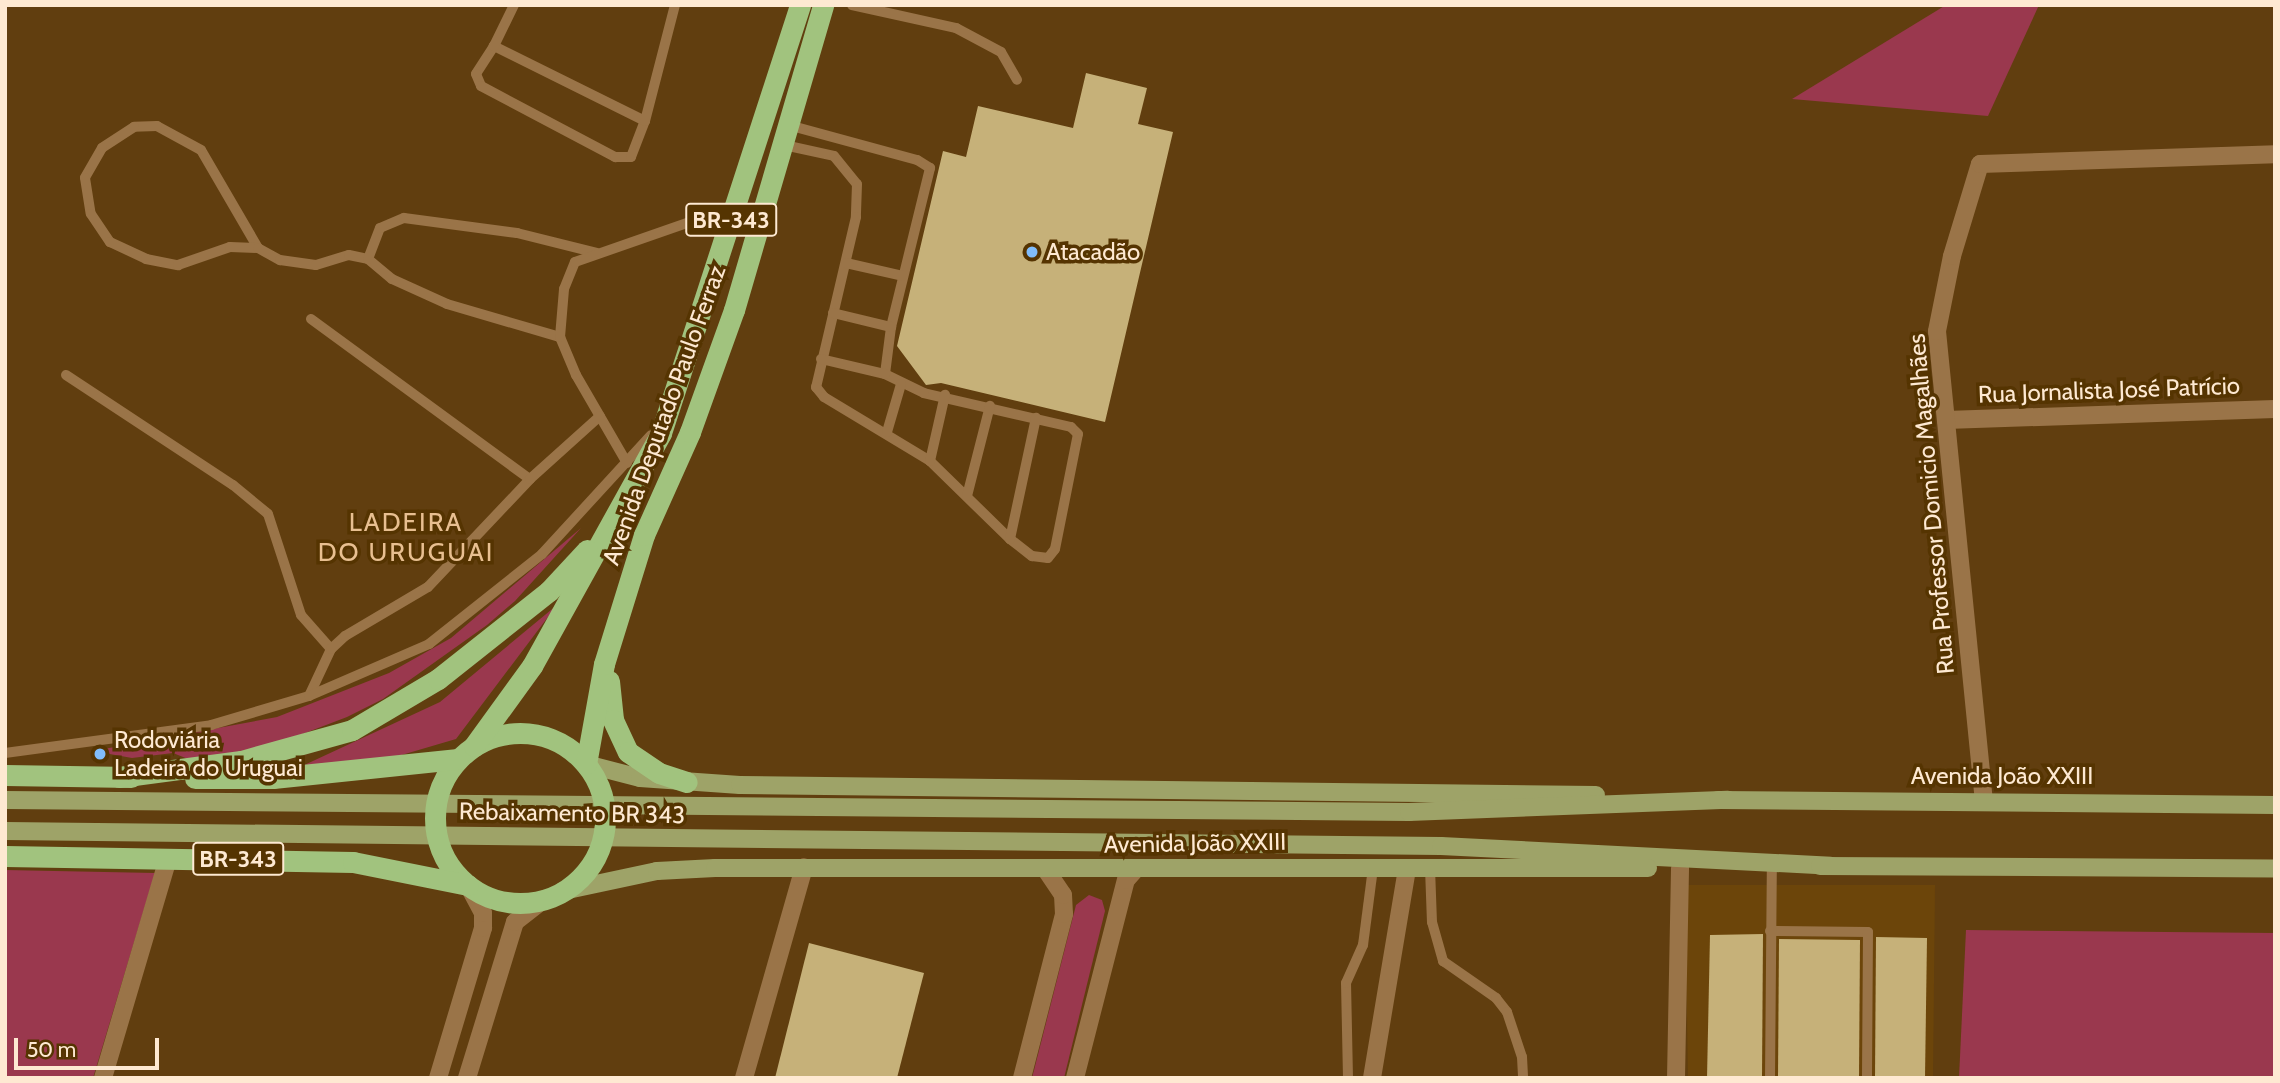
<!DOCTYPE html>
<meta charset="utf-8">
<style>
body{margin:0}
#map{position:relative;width:2280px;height:1083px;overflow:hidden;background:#613e0f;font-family:Cabin,sans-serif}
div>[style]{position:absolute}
.built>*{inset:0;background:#6c450a}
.green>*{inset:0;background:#9a384e}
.building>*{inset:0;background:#c6b179}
.lane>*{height:10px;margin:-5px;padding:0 5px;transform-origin:5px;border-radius:5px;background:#9a7448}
.street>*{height:18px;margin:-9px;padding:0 9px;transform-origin:9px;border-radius:9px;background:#9a7448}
.secondary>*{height:18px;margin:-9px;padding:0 9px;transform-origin:9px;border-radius:9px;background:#9a7448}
.primary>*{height:18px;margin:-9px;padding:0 9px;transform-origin:9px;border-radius:9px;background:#9ea368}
.highway>*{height:21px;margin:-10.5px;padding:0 10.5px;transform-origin:10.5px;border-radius:10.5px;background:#a1c37e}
.highway>.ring{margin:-10.5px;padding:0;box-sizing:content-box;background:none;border:21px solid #a1c37e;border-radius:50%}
.dots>*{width:19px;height:19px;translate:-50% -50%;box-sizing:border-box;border:4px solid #553401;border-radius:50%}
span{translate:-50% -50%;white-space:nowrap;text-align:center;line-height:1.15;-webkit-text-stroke:7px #553401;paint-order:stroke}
.shield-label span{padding:2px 5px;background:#553401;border:2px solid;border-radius:5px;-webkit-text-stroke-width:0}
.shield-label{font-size:23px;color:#fee9d2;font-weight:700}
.poi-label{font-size:24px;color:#fee9d2}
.left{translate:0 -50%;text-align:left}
.street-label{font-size:24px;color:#fee9d2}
.neighbourhood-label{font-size:26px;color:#e8bf91;letter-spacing:2px}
.frame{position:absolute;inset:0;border:7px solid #fee9d2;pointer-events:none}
.scale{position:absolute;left:14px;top:1038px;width:145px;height:32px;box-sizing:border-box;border:4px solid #fee9d2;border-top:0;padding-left:9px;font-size:21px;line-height:24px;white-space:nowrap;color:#fee9d2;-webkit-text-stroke:5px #553401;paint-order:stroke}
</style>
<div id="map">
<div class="built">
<i style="clip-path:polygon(1685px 885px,1935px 885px,1933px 1078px,1688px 1078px)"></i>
</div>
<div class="green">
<i style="clip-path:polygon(1946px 5px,2039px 5px,1988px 116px,1792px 99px)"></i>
<i style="clip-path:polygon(581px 528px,515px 601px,487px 625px,383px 699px,347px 717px,292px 738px,198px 763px,173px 753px,132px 758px,93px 751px,277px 717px,389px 673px,451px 638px)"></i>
<i style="clip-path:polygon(557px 605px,456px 739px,371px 764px,300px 767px,440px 702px)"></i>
<i style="clip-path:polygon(5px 870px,155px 873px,93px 1078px,5px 1078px)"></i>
<i style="clip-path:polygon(1089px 895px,1102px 900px,1105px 911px,1064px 1078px,1032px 1078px,1076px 905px)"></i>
<i style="clip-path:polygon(1966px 930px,2275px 933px,2275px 1078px,1959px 1078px)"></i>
</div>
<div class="building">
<i style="clip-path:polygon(1086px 73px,1147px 88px,1138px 124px,1173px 132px,1105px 422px,941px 383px,926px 385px,897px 346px,943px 151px,966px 157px,978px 106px,1073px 128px)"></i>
<i style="clip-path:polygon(1763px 934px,1762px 1078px,1707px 1078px,1710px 935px)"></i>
<i style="clip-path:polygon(1876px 937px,1927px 938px,1925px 1078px,1875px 1078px)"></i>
<i style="clip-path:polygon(1779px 939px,1860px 940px,1859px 1078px,1778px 1078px)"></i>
<i style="clip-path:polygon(809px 943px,924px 973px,897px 1078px,775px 1078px)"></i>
</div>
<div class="lane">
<i style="left:852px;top:5px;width:107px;rotate:12.5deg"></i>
<i style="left:956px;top:28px;width:51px;rotate:28.1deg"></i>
<i style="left:1001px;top:52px;width:32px;rotate:60deg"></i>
<i style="left:494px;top:46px;width:33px;rotate:123deg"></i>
<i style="left:476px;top:74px;width:13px;rotate:67deg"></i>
<i style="left:481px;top:86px;width:152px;rotate:27.9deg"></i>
<i style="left:615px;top:157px;width:16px"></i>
<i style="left:631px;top:157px;width:39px;rotate:-69deg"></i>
<i style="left:645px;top:121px;width:169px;rotate:-153.6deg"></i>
<i style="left:494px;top:46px;width:46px;rotate:-64deg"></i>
<i style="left:645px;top:121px;width:120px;rotate:-75.5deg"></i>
<i style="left:784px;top:145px;width:51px;rotate:12.4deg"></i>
<i style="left:834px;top:156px;width:36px;rotate:51deg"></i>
<i style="left:857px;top:184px;width:33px;rotate:92deg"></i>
<i style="left:856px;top:217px;width:175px;rotate:103.2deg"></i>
<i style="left:816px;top:387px;width:13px;rotate:51deg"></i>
<i style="left:824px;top:397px;width:124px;rotate:31.1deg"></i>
<i style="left:930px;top:461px;width:112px;rotate:44.3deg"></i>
<i style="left:1010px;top:539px;width:28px;rotate:38deg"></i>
<i style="left:1032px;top:556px;width:16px;rotate:7deg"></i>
<i style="left:1048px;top:558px;width:11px;rotate:-52deg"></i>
<i style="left:1055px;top:549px;width:117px;rotate:-78.7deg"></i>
<i style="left:1078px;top:434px;width:10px;rotate:-135deg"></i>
<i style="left:1071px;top:427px;width:151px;rotate:-167deg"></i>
<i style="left:924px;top:393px;width:43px;rotate:-154deg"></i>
<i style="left:885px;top:374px;width:47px;rotate:-82.7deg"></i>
<i style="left:891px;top:327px;width:164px;rotate:-76.2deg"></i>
<i style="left:930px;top:168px;width:15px;rotate:-148deg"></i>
<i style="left:917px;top:160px;width:134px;rotate:-164.8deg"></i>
<i style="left:258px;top:248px;width:113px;rotate:-120.2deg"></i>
<i style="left:201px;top:150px;width:50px;rotate:-151.4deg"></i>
<i style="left:157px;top:126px;width:23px;rotate:178deg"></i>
<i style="left:134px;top:127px;width:38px;rotate:147deg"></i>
<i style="left:102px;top:148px;width:34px;rotate:120deg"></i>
<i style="left:85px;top:178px;width:36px;rotate:81deg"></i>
<i style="left:91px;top:214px;width:34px;rotate:56deg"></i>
<i style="left:110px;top:242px;width:40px;rotate:25deg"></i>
<i style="left:146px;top:259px;width:33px;rotate:11deg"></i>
<i style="left:178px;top:265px;width:55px;rotate:-19.1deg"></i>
<i style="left:230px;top:247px;width:28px;rotate:2deg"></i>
<i style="left:258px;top:248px;width:25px;rotate:29deg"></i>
<i style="left:280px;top:260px;width:36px;rotate:8deg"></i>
<i style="left:316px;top:265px;width:34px;rotate:-17deg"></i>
<i style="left:349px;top:255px;width:19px;rotate:12deg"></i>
<i style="left:368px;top:259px;width:31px;rotate:40deg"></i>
<i style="left:392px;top:279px;width:60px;rotate:24.4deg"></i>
<i style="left:447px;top:304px;width:118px;rotate:16.3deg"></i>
<i style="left:368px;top:259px;width:33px;rotate:-69deg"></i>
<i style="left:380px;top:228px;width:26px;rotate:-23deg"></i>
<i style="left:404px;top:218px;width:114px;rotate:7.6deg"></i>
<i style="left:517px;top:233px;width:82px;rotate:14deg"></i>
<i style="left:846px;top:263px;width:58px;rotate:12.8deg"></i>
<i style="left:833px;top:313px;width:60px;rotate:13.6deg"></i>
<i style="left:311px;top:319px;width:271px;rotate:36.2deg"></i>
<i style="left:821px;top:359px;width:66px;rotate:13.2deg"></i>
<i style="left:66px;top:375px;width:200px;rotate:33.4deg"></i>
<i style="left:233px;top:485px;width:45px;rotate:39.6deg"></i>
<i style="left:268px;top:514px;width:106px;rotate:71.9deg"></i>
<i style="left:301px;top:615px;width:45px;rotate:48.6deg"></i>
<i style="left:887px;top:432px;width:50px;rotate:-73.7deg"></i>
<i style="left:930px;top:461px;width:68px;rotate:-77.2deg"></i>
<i style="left:627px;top:463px;width:102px;rotate:-120.1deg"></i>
<i style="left:576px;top:375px;width:41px;rotate:-112.8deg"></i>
<i style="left:560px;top:337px;width:48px;rotate:-85.2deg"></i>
<i style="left:564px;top:289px;width:29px;rotate:-68deg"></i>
<i style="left:575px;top:262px;width:167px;rotate:-19.2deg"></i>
<i style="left:967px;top:496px;width:93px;rotate:-75.7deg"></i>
<i style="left:1010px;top:539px;width:124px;rotate:-77.9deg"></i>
<i style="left:309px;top:696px;width:52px;rotate:-64.9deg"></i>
<i style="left:331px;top:649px;width:19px;rotate:-43deg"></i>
<i style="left:345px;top:636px;width:96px;rotate:-30.6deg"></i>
<i style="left:428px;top:587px;width:149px;rotate:-46.6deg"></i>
<i style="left:530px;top:479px;width:94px;rotate:-42deg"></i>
<i style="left:5px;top:753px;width:208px;rotate:-7.7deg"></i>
<i style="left:211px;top:725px;width:102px;rotate:-16.5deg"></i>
<i style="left:309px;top:696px;width:131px;rotate:-23.4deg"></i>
<i style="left:429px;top:644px;width:144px;rotate:-38.5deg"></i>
<i style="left:542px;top:554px;width:161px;rotate:-47.5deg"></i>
<i style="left:1430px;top:868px;width:54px;rotate:87.9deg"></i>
<i style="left:1432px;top:922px;width:41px;rotate:74.2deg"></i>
<i style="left:1443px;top:961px;width:65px;rotate:34.9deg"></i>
<i style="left:1496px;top:998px;width:18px;rotate:52deg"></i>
<i style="left:1507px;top:1012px;width:47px;rotate:71.6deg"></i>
<i style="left:1522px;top:1057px;width:21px;rotate:87deg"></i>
<i style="left:1770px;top:931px;width:98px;rotate:0.6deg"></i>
<i style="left:1868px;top:932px;width:146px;rotate:90.4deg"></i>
<i style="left:1348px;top:1078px;width:95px;rotate:-91.2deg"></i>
<i style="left:1346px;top:983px;width:42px;rotate:-65.9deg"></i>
<i style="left:1363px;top:945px;width:78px;rotate:-82.6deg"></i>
<i style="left:1770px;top:1078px;width:212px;rotate:-89.5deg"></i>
</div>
<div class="street">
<i style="left:1946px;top:420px;width:329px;rotate:-1.9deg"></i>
<i style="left:1984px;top:802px;width:473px;rotate:-95.7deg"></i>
<i style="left:1937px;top:331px;width:76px;rotate:-78.7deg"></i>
<i style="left:1952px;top:256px;width:96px;rotate:-73.1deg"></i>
<i style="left:1980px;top:164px;width:295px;rotate:-1.9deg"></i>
<i style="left:103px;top:1078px;width:228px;rotate:-73.5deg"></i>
<i style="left:744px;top:1078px;width:219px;rotate:-74.1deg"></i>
<i style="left:1372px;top:1078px;width:213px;rotate:-80.5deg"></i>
<i style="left:1676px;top:1078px;width:210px;rotate:-88.9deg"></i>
</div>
<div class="secondary">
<i style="left:438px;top:1078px;width:157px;rotate:-73.3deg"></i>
<i style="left:483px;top:928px;width:15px;rotate:-90deg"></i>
<i style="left:483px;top:913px;width:32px;rotate:-118deg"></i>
<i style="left:467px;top:1078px;width:163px;rotate:-72.9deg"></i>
<i style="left:515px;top:922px;width:37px;rotate:-38deg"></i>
<i style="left:1022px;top:1078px;width:169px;rotate:-75.6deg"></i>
<i style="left:1064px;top:914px;width:19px;rotate:-93deg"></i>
<i style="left:1063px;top:895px;width:29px;rotate:-124deg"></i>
<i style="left:1075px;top:1078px;width:204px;rotate:-75.6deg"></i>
<i style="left:1126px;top:880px;width:13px;rotate:-48deg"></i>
</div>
<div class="primary">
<i style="left:586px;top:764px;width:56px;rotate:14.5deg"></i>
<i style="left:640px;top:778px;width:100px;rotate:4deg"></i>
<i style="left:740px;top:785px;width:856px;rotate:0.67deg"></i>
<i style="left:5px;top:800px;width:1404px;rotate:0.49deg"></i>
<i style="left:1409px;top:812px;width:319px;rotate:-2.2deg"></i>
<i style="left:1718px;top:800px;width:557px;rotate:0.51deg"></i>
<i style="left:5px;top:831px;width:1436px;rotate:0.6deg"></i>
<i style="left:1441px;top:846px;width:390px;rotate:2.9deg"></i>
<i style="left:1820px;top:866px;width:455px;rotate:0.3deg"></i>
<i style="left:563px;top:891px;width:96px;rotate:-12deg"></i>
<i style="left:657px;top:871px;width:58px;rotate:-3deg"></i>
<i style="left:715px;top:868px;width:933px"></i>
</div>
<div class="highway">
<i style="left:609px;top:681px;width:39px;rotate:84deg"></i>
<i style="left:613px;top:720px;width:35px;rotate:65deg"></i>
<i style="left:628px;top:752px;width:37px;rotate:34deg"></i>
<i style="left:659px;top:773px;width:29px;rotate:18deg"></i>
<i class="ring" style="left:435px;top:733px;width:149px;height:149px"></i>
<i style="left:474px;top:746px;width:99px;rotate:-54.1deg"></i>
<i style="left:532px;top:666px;width:266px;rotate:-61deg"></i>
<i style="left:661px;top:433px;width:450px;rotate:-72deg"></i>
<i style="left:586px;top:764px;width:102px;rotate:-79.8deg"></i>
<i style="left:604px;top:664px;width:135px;rotate:-72.8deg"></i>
<i style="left:644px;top:535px;width:113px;rotate:-65.9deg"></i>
<i style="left:690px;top:432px;width:130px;rotate:-70.2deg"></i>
<i style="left:734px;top:310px;width:318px;rotate:-73.7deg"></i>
<i style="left:5px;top:775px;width:126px;rotate:0.9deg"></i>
<i style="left:119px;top:777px;width:123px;rotate:-7.5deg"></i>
<i style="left:241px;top:761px;width:115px;rotate:-15.6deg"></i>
<i style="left:352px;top:730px;width:100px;rotate:-30.7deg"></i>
<i style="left:438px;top:679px;width:142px;rotate:-38.4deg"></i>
<i style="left:549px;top:591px;width:56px;rotate:-47.2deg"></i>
<i style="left:195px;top:778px;width:78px"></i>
<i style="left:273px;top:778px;width:186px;rotate:-5.9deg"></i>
<i style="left:5px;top:856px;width:348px;rotate:1deg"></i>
<i style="left:353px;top:862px;width:117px;rotate:11.3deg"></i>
</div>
<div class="dots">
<i style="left:1032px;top:252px;background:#81bdfa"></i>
<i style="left:100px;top:754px;background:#81bdfa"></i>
</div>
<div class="shield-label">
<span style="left:731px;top:220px">BR-343</span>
<span style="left:238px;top:859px">BR-343</span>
</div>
<div class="poi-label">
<span class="left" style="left:1046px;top:252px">Atacadão</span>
<span class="left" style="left:114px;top:754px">Rodoviária<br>Ladeira do Uruguai</span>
</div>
<div class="street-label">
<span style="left:2109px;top:390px;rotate:-2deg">Rua Jornalista José Patrício</span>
<span style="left:664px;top:415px;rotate:-70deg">Avenida Deputado Paulo Ferraz</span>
<span style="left:1931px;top:504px;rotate:-95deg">Rua Professor Domicio Magalhães</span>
<span style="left:2002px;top:776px">Avenida João XXIII</span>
<span style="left:572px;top:813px;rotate:1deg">Rebaixamento BR 343</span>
<span style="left:1195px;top:843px;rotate:-1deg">Avenida João XXIII</span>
</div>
<div class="neighbourhood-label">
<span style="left:406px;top:538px">LADEIRA<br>DO URUGUAI</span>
</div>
<div class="frame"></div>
<div class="scale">50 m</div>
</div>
